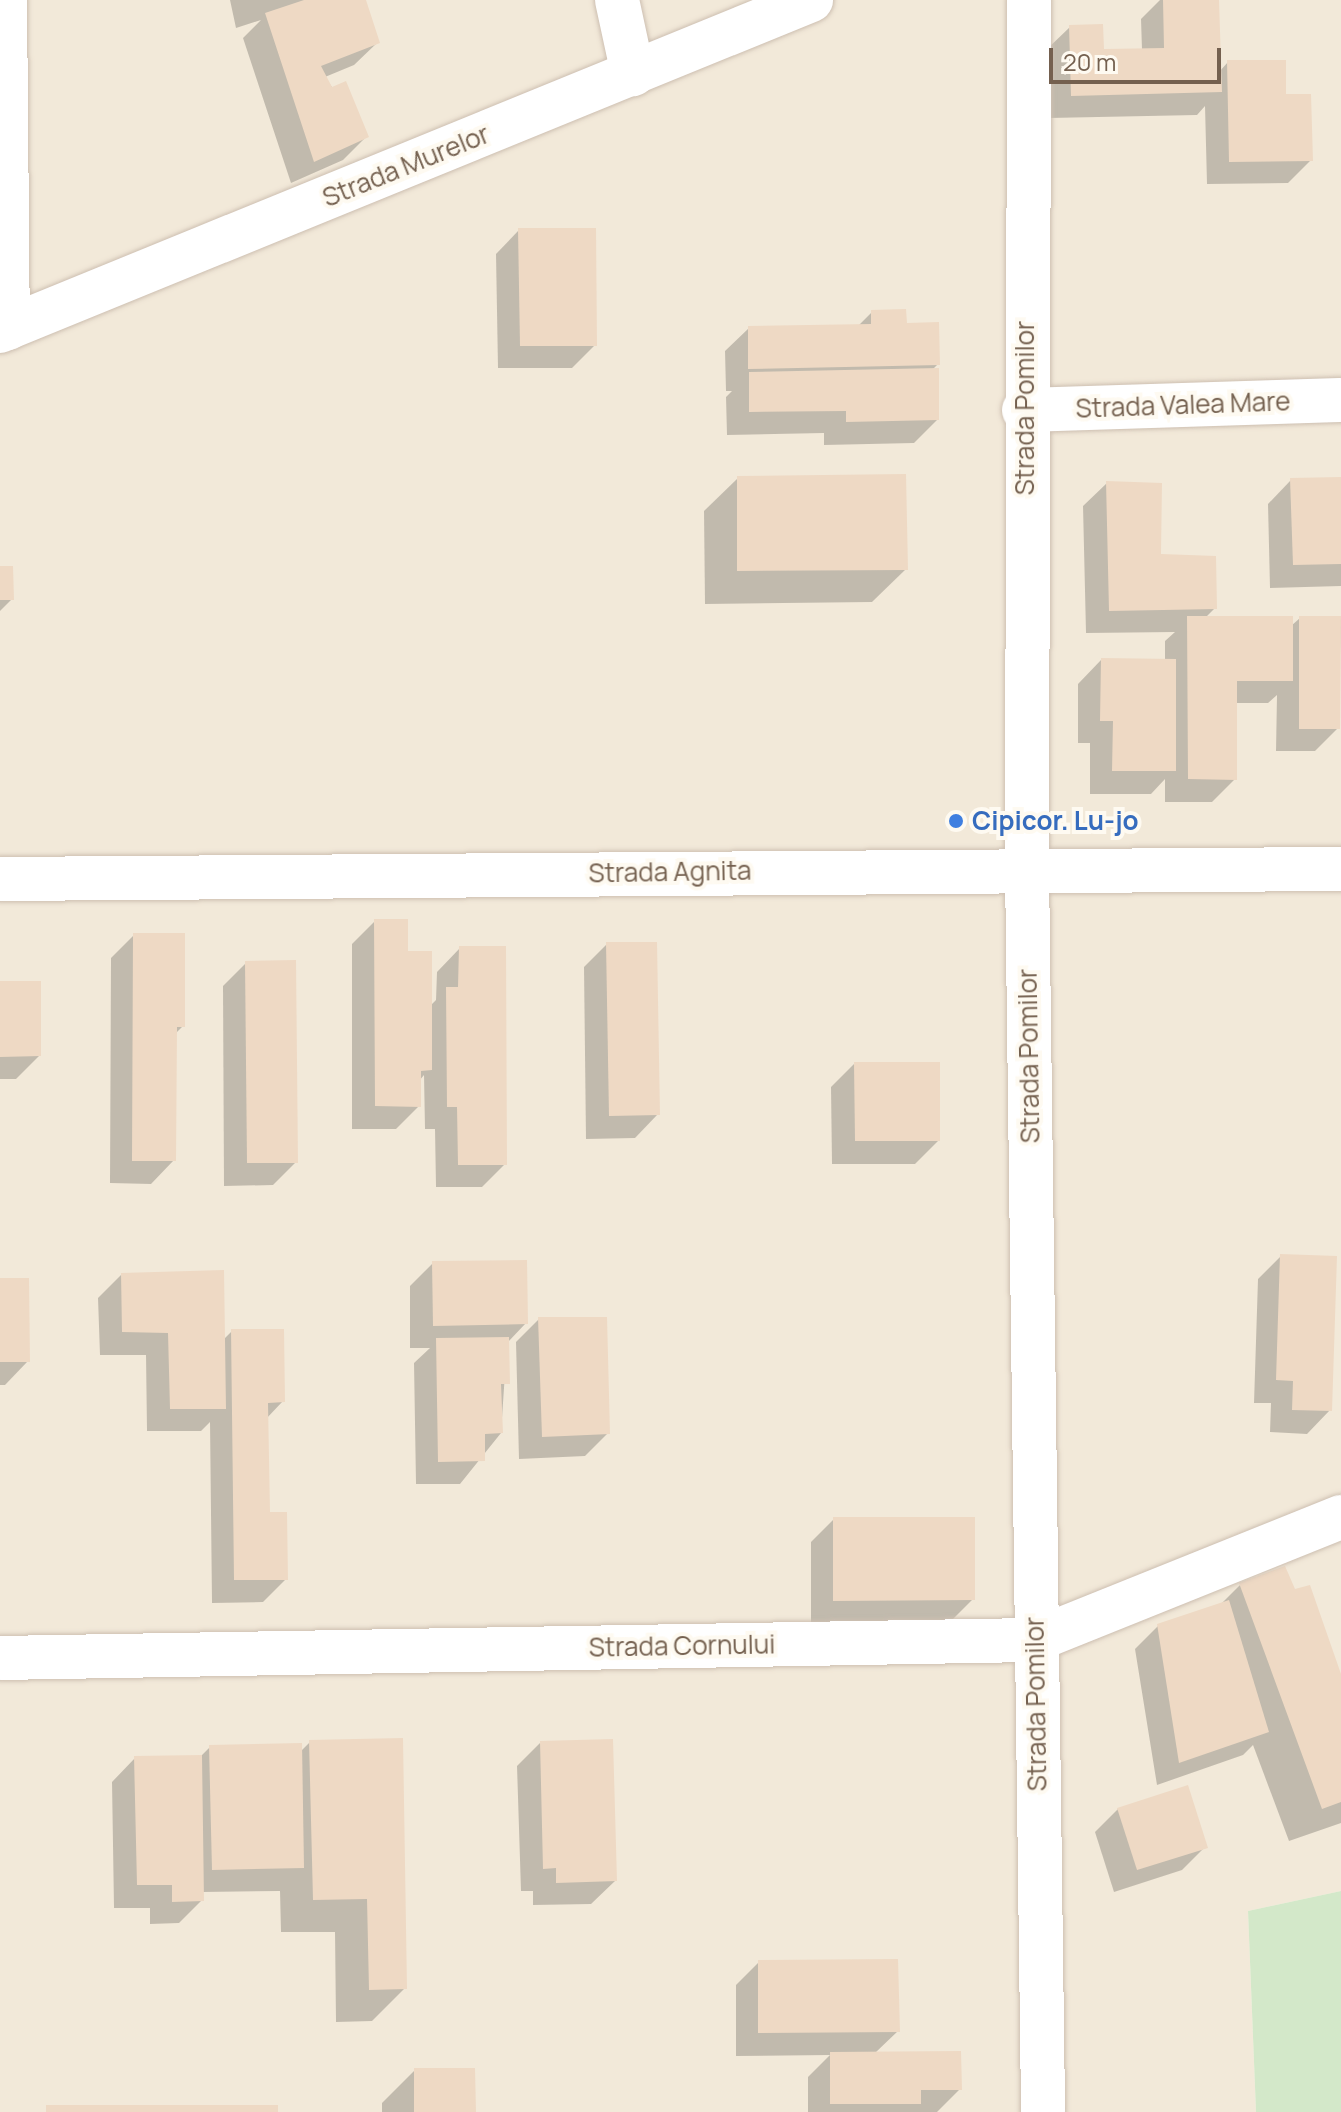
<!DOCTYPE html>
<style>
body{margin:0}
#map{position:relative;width:1341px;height:2112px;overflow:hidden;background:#fbf6eb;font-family:Manrope,sans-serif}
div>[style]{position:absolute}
.residential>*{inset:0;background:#f2e9d9}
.green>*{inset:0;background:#d3e8c9}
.shadow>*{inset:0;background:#0003}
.building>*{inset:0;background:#eed9c4}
.roads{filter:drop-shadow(0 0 2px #cdbfb1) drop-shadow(0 0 2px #cdbfb1)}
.minor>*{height:44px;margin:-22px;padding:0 22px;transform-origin:22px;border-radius:22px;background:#fff}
.dots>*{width:22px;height:22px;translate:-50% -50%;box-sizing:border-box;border:4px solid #fefaf1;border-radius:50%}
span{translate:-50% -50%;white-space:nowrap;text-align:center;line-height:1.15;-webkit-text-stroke:8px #fefaf1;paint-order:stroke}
.street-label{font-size:26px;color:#74604f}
.shop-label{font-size:26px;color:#366cbe;font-weight:700}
.left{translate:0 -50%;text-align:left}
.scale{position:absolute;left:1049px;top:48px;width:172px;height:36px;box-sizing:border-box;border:4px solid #74604f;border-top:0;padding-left:10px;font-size:24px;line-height:28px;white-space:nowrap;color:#74604f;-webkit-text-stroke:6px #fefaf1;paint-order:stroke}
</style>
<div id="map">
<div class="residential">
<i style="clip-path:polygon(0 0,1341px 0,1341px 1891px,1248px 1911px,1256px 2112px,0 2112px)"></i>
</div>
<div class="green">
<i style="clip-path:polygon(1341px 1891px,1341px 2112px,1256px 2112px,1248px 1911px)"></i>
</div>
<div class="shadow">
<i style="clip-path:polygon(230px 0,364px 0,378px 42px,354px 65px,325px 77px,366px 137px,343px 160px,291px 183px,243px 38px,261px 20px,236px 28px)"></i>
<i style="clip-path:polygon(1160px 0,1217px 0,1219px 72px,1228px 62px,1284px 96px,1311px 160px,1288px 183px,1207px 184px,1205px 106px,1197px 115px,1049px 118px,1046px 50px,1070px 27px,1102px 51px,1142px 50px,1141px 19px)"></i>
<i style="clip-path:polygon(519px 230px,595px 345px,572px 368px,498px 368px,496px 254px)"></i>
<i style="clip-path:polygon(872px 312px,906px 325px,938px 364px,932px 370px,937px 420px,914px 443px,824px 445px,824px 433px,727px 435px,726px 397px,732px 391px,726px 391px,725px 351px,749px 328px,858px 326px)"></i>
<i style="clip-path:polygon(738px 478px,906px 569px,872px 602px,705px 604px,704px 511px)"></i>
<i style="clip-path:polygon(1341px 479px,1341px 586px,1270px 588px,1268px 504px,1291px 480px)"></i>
<i style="clip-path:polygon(1107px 483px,1159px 556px,1215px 608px,1205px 618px,1291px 626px,1300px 618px,1341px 618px,1338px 728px,1315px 751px,1276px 751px,1277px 695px,1268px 703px,1235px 703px,1235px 779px,1212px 802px,1165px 802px,1165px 779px,1151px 794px,1090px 794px,1090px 743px,1078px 743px,1078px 684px,1101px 660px,1165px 661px,1165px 641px,1175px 632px,1086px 633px,1083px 506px)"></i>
<i style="clip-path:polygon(0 568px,12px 599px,0 611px)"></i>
<i style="clip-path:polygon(375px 921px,406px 953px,430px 1006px,436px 1000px,437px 972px,460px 948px,505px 1164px,482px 1187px,436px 1187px,435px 1129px,425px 1129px,424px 1075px,419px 1081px,419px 1106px,396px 1129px,352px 1129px,352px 944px)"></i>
<i style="clip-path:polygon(134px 935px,183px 1026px,175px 1034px,174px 1160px,151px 1184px,110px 1183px,111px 958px)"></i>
<i style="clip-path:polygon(607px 944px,658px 1114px,635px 1138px,586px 1139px,584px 967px)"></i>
<i style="clip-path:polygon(246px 963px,296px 1162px,273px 1185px,224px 1186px,223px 986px)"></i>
<i style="clip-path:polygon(0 983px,39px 1056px,16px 1079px,0 1079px)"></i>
<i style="clip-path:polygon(854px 1064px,938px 1141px,915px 1164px,832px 1164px,831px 1087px)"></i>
<i style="clip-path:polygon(1281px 1256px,1330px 1410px,1307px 1434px,1270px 1432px,1271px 1403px,1254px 1403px,1258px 1279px)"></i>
<i style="clip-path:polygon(433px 1263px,526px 1323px,507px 1343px,501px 1433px,460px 1484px,416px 1484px,414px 1363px,430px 1348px,410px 1348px,410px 1286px)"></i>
<i style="clip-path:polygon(121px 1275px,223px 1340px,232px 1331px,283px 1401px,266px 1419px,268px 1514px,286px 1579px,263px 1602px,212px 1603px,210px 1422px,201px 1431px,147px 1431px,146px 1355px,100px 1355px,98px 1298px)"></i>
<i style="clip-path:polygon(0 1280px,28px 1361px,5px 1385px,0 1385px)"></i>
<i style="clip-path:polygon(539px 1319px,608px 1433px,585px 1456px,519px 1459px,516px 1342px)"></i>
<i style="clip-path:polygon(834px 1519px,973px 1599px,950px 1622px,811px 1624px,811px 1542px)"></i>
<i style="clip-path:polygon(1240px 1585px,1341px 1680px,1341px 1823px,1289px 1841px,1253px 1745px,1243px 1755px,1157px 1785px,1135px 1649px,1158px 1626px,1220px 1605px)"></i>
<i style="clip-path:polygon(310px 1742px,405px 1988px,372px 2021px,336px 2022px,335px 1932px,281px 1932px,280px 1891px,202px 1892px,202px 1900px,179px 1923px,150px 1924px,150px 1908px,114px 1908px,112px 1782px,135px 1758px,199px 1758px,210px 1747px,300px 1752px)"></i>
<i style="clip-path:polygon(540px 1743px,615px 1881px,591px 1904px,533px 1905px,533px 1891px,521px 1891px,517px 1766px)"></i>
<i style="clip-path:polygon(1118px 1809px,1205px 1847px,1182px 1870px,1114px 1892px,1095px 1832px)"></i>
<i style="clip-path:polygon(759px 1962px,898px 2031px,875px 2053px,960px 2089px,937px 2112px,808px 2112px,808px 2077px,830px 2055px,736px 2056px,736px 1985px)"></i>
<i style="clip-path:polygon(415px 2070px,474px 2112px,382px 2112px,382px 2103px)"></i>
</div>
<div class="building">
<i style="clip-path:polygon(304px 0,366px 0,380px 43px,321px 66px,332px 87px,346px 81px,369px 137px,314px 162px,265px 13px)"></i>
<i style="clip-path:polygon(1163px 0,1219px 0,1222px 92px,1071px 96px,1069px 25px,1103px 24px,1104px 49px,1164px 48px)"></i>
<i style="clip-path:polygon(1227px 60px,1286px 60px,1286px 94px,1311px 94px,1313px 161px,1229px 162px)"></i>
<i style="clip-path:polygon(518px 228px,596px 228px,597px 346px,520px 346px)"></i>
<i style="clip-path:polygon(906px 309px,907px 323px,939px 322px,940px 365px,748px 369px,748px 326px,871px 324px,871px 310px)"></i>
<i style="clip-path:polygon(939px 368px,939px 420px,846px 422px,846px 411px,749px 412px,749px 372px)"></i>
<i style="clip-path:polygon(906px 474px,908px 570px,737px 571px,737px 476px)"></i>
<i style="clip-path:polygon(1341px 477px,1341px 564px,1293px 565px,1290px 478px)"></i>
<i style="clip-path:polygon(1106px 481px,1162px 483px,1161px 554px,1216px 556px,1217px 609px,1109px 611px)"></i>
<i style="clip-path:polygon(0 566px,13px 566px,14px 600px,0 600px)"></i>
<i style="clip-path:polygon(1187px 616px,1293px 616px,1293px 681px,1237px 681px,1237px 780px,1188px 779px)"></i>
<i style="clip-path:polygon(1299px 616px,1341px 616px,1340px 729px,1299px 729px)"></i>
<i style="clip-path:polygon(1101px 658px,1176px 659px,1176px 771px,1112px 771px,1113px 721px,1100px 721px)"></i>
<i style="clip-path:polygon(374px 919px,408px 919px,408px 951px,432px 951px,432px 1070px,421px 1071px,421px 1107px,375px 1106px)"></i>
<i style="clip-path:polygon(133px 933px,185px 933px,185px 1027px,177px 1027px,176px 1161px,132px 1161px)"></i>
<i style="clip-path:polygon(606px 942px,657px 942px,660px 1115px,609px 1116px)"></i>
<i style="clip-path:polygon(459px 946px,506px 946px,507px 1165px,458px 1165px,457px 1107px,447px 1107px,446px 987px,458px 987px)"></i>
<i style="clip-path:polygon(296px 960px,298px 1163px,247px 1163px,245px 961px)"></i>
<i style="clip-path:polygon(0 981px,41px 981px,41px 1056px,0 1057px)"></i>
<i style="clip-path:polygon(854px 1062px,940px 1062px,940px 1141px,855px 1141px)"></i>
<i style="clip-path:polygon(1280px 1254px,1337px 1256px,1332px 1411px,1292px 1410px,1293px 1381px,1276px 1380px)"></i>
<i style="clip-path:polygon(527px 1260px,528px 1324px,433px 1326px,432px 1261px)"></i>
<i style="clip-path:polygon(224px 1270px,226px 1409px,170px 1409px,168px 1333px,122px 1332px,121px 1273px)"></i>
<i style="clip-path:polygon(0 1278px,29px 1278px,30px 1362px,0 1362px)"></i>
<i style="clip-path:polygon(538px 1317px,607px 1317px,610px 1434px,542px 1437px)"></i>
<i style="clip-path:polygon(231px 1329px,284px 1329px,285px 1402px,268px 1403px,270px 1512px,287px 1512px,288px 1580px,234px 1580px)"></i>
<i style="clip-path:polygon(509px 1337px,510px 1384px,501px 1384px,503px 1433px,485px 1434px,485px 1461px,438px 1462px,436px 1338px)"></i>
<i style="clip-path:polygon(833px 1517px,975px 1517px,975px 1600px,833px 1601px)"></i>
<i style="clip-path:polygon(1285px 1566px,1295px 1589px,1310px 1585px,1341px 1674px,1341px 1802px,1322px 1809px,1239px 1583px)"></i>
<i style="clip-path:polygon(1229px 1600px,1269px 1732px,1179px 1763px,1157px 1624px)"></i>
<i style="clip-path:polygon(403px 1738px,407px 1989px,369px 1990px,367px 1899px,313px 1900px,309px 1740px)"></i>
<i style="clip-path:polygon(613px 1739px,617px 1881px,556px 1883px,556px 1868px,543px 1869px,540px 1741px)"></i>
<i style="clip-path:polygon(302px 1743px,304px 1868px,212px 1870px,209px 1745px)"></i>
<i style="clip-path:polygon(202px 1755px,204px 1901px,172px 1902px,172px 1885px,137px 1885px,134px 1756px)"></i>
<i style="clip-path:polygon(1188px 1785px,1208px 1848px,1137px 1870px,1117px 1808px)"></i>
<i style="clip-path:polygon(898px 1959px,900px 2032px,758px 2033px,758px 1960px)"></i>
<i style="clip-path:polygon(961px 2051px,962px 2090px,921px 2090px,921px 2104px,830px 2104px,830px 2052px)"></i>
<i style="clip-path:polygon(414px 2068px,475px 2068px,476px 2112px,414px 2112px)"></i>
<i style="clip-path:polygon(46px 2105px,278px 2105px,278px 2112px,46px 2112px)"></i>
</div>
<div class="roads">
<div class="minor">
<i style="left:5px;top:0;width:328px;rotate:89.5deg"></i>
<i style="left:617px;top:0;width:76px;rotate:77.8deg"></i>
<i style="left:1029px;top:0;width:868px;rotate:90.13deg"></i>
<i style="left:1027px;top:868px;width:1244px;rotate:89.26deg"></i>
<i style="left:0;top:331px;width:876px;rotate:-22.2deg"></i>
<i style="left:1024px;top:410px;width:317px;rotate:-1.8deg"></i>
<i style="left:0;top:879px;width:1341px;rotate:-0.43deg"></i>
<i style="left:0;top:1658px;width:1035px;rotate:-1deg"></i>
<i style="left:1035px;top:1640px;width:330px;rotate:-21.9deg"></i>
</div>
</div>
<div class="dots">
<i style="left:956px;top:821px;background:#3f7fe0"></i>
</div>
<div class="street-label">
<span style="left:406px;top:166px;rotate:-22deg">Strada Murelor</span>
<span style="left:1183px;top:405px;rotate:-2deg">Strada Valea Mare</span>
<span style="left:1025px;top:408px;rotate:-90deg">Strada Pomilor</span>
<span style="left:670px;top:872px;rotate:-1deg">Strada Agnita</span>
<span style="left:1029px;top:1056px;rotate:-91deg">Strada Pomilor</span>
<span style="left:682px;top:1646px;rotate:-1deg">Strada Cornului</span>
<span style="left:1036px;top:1704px;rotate:-91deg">Strada Pomilor</span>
</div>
<div class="shop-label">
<span class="left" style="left:972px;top:821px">Cipicor. Lu-jo</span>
</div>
<div class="scale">20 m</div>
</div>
